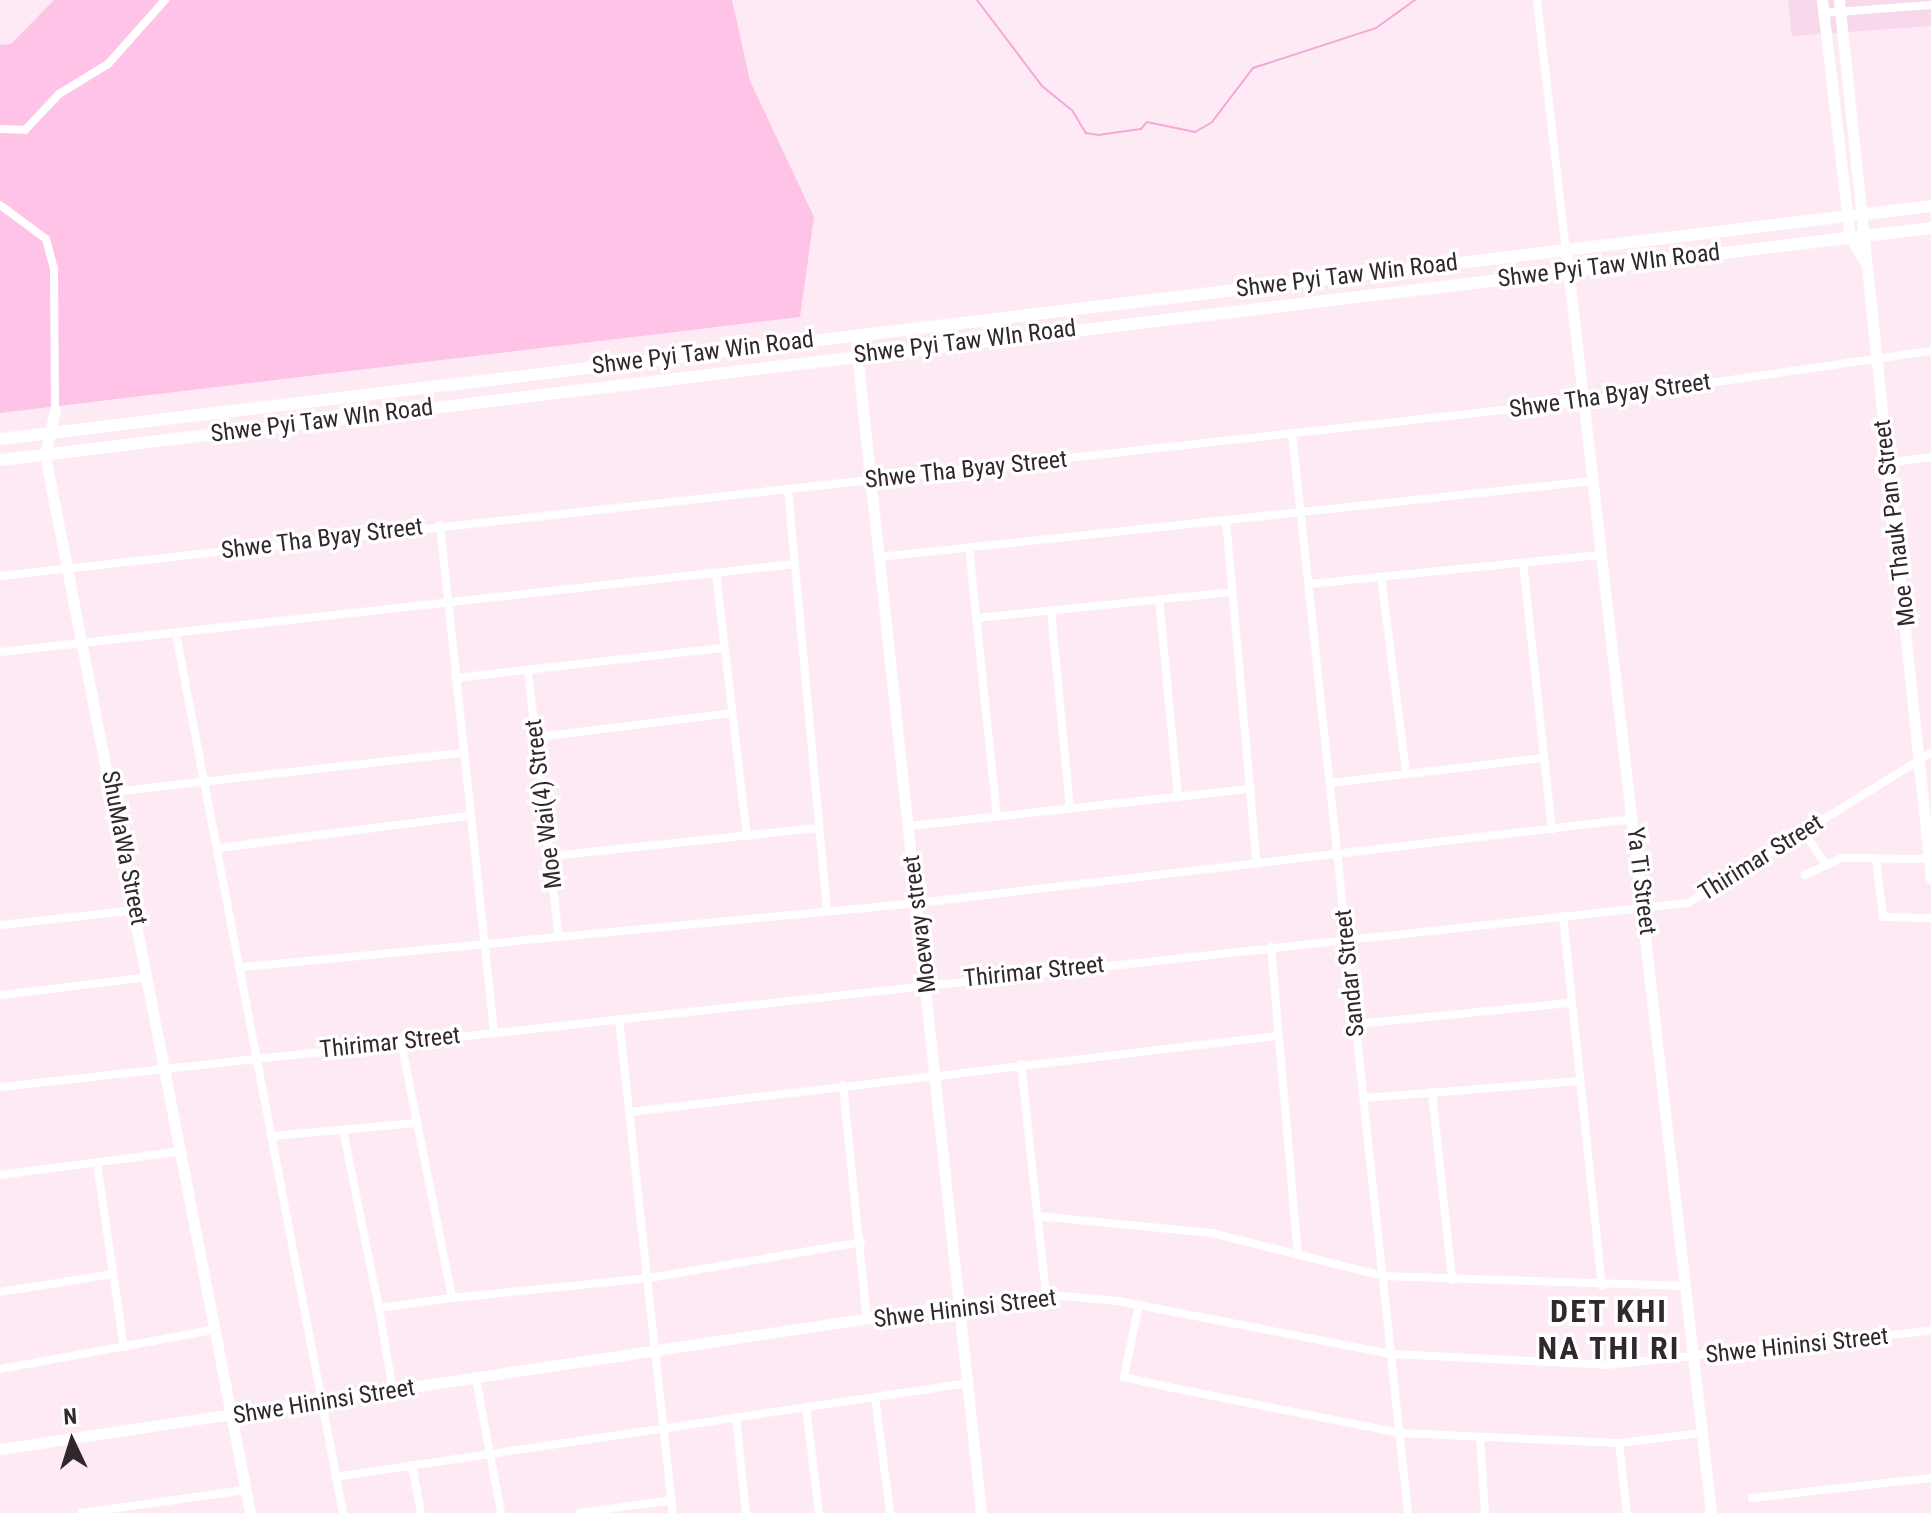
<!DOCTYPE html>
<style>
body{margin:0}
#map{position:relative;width:1931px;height:1513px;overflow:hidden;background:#fdeaf5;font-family:"Roboto Condensed",sans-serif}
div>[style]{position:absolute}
.built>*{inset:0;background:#f8d8eb}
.green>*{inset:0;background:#fec3e7}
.stream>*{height:2px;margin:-1px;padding:0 1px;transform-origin:1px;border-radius:1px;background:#f4a7d8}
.street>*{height:8px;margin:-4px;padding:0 4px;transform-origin:4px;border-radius:4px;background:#fff}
.secondary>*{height:11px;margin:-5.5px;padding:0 5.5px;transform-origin:5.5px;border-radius:5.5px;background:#fff}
.primary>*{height:12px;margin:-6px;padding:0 6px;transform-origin:6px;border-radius:6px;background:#fff}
span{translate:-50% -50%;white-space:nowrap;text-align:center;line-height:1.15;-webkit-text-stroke:7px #fff;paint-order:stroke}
.street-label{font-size:24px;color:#31282d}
.district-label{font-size:32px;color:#31282d;font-weight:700;letter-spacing:2px}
.north{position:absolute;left:32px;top:1401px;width:80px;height:80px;-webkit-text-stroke:6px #fff;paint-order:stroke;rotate:356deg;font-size:22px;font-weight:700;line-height:32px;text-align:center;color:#31282d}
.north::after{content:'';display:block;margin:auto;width:28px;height:36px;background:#31282d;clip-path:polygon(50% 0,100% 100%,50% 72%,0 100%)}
</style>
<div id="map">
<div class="built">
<i style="clip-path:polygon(1788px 0,1931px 0,1931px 26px,1792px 36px)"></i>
</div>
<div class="green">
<i style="clip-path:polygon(54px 0,732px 0,750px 81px,814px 217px,800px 317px,0 413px,0 45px,11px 44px)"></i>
</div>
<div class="stream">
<i style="left:977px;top:0;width:108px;rotate:52.9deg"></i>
<i style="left:1042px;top:86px;width:38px;rotate:39deg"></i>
<i style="left:1072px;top:110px;width:27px;rotate:59deg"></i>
<i style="left:1086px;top:133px;width:12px;rotate:9deg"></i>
<i style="left:1098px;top:135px;width:43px;rotate:-7.9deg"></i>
<i style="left:1141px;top:129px;width:9px;rotate:-49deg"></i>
<i style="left:1147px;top:122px;width:49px;rotate:11.8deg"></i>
<i style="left:1195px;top:132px;width:20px;rotate:-30deg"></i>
<i style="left:1212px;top:122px;width:68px;rotate:-52.8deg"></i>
<i style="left:1253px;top:68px;width:129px;rotate:-18deg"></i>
<i style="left:1376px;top:28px;width:48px;rotate:-35.7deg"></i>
</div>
<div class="street">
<i style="left:1537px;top:0;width:252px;rotate:83.4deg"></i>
<i style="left:1823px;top:13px;width:108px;rotate:-4.2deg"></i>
<i style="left:0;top:129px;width:25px;rotate:2deg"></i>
<i style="left:25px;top:130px;width:50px;rotate:-46.6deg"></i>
<i style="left:59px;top:94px;width:57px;rotate:-31.5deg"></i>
<i style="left:108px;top:64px;width:86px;rotate:-48.3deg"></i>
<i style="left:0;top:205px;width:57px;rotate:36.5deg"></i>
<i style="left:46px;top:239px;width:31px;rotate:75deg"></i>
<i style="left:54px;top:269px;width:141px;rotate:89.6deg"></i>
<i style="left:1292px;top:433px;width:1086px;rotate:83.87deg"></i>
<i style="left:1887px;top:463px;width:44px;rotate:-7.8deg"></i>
<i style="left:788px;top:490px;width:421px;rotate:84.7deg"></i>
<i style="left:1226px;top:520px;width:345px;rotate:84.9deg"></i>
<i style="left:440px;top:525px;width:510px;rotate:83.92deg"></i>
<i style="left:969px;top:547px;width:271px;rotate:84.1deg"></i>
<i style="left:879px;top:557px;width:718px;rotate:-6.08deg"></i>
<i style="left:1523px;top:563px;width:268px;rotate:83.8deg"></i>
<i style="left:716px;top:573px;width:265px;rotate:83.3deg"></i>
<i style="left:0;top:576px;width:1594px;rotate:-6.3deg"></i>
<i style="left:1584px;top:401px;width:351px;rotate:-8.2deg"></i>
<i style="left:1381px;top:577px;width:198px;rotate:82.7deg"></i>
<i style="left:1309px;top:584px;width:294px;rotate:-5.7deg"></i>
<i style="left:1159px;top:599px;width:199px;rotate:84.5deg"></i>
<i style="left:1051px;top:611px;width:199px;rotate:84.5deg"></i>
<i style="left:977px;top:618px;width:256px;rotate:-5.8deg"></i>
<i style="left:176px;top:634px;width:895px;rotate:79.24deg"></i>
<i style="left:0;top:652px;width:799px;rotate:-6.32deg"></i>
<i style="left:528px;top:671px;width:268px;rotate:83.4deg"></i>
<i style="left:455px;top:678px;width:271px;rotate:-6.4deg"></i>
<i style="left:537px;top:737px;width:196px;rotate:-7deg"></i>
<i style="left:1330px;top:783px;width:215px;rotate:-6.7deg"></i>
<i style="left:112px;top:792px;width:352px;rotate:-6.4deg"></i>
<i style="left:909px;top:826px;width:344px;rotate:-6.2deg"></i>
<i style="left:1803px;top:830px;width:40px;rotate:57.1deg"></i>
<i style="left:218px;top:848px;width:253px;rotate:-7.3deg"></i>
<i style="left:551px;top:856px;width:269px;rotate:-6deg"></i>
<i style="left:1876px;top:860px;width:57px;rotate:83deg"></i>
<i style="left:1883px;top:917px;width:48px;rotate:1.2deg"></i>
<i style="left:1805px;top:875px;width:40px;rotate:-25deg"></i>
<i style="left:1841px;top:858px;width:88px;rotate:0.7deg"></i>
<i style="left:1563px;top:916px;width:372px;rotate:84deg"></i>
<i style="left:0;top:925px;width:138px;rotate:-6.2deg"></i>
<i style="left:1271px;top:947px;width:308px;rotate:85deg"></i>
<i style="left:243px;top:967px;width:678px;rotate:-5.42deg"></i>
<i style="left:918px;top:903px;width:720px;rotate:-6.7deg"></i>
<i style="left:0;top:995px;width:149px;rotate:-6.9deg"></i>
<i style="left:619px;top:1019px;width:497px;rotate:83.8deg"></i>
<i style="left:1356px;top:1024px;width:217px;rotate:-5.6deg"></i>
<i style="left:401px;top:1042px;width:261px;rotate:78.7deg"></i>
<i style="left:452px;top:1298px;width:198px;rotate:-5.8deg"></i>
<i style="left:649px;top:1278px;width:215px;rotate:-9.6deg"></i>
<i style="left:1021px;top:1064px;width:233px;rotate:83.8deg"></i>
<i style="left:843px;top:1085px;width:236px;rotate:84.2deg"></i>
<i style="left:0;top:1087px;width:1698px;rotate:-6.22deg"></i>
<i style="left:1688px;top:903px;width:286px;rotate:-31.7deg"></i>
<i style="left:1432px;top:1092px;width:189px;rotate:83.9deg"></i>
<i style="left:1364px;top:1098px;width:217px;rotate:-4.5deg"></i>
<i style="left:630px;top:1112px;width:651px;rotate:-6.7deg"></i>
<i style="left:343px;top:1130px;width:182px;rotate:78.6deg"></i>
<i style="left:379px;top:1308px;width:74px;rotate:-7.8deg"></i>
<i style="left:273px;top:1136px;width:144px;rotate:-5.2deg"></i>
<i style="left:97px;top:1163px;width:186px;rotate:81.7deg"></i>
<i style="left:0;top:1175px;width:184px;rotate:-7.5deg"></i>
<i style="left:1037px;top:1216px;width:175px;rotate:5.6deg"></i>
<i style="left:1211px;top:1233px;width:177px;rotate:14deg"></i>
<i style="left:1383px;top:1276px;width:303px;rotate:1.9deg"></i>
<i style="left:0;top:1292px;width:115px;rotate:-9deg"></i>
<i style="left:962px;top:1304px;width:90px;rotate:-5.7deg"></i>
<i style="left:1052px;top:1295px;width:66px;rotate:5.2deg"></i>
<i style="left:1118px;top:1301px;width:278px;rotate:11deg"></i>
<i style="left:1391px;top:1354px;width:215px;rotate:2.9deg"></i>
<i style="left:1606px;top:1365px;width:327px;rotate:-6deg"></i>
<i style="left:1139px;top:1305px;width:74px;rotate:101.8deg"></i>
<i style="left:1124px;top:1377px;width:50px;rotate:12.7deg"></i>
<i style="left:1173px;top:1388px;width:231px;rotate:11.2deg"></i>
<i style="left:1400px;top:1433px;width:219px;rotate:2.6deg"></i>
<i style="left:1619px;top:1443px;width:84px;rotate:-6.9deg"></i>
<i style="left:379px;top:1308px;width:85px;rotate:80.5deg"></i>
<i style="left:0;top:1369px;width:216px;rotate:-10.4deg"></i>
<i style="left:476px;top:1379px;width:136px;rotate:79.4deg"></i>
<i style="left:875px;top:1397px;width:117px;rotate:82.6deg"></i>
<i style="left:806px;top:1407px;width:107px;rotate:83deg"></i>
<i style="left:736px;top:1417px;width:97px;rotate:84.1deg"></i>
<i style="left:1480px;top:1437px;width:76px;rotate:86.2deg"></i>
<i style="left:1619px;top:1443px;width:70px;rotate:83.5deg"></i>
<i style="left:412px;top:1465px;width:49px;rotate:79.4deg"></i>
<i style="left:335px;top:1477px;width:641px;rotate:-8.43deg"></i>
<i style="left:1752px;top:1498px;width:180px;rotate:-6.4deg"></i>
<i style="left:82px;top:1513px;width:165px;rotate:-8deg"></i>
<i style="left:580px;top:1513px;width:93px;rotate:-8deg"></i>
</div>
<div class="secondary">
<i style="left:1822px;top:0;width:239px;rotate:83.3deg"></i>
<i style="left:1850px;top:237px;width:29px;rotate:59deg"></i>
<i style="left:1839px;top:0;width:883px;rotate:84.02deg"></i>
<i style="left:1566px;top:250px;width:1271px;rotate:83.45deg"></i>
<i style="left:855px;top:335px;width:1185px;rotate:83.89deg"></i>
<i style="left:55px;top:410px;width:46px;rotate:102.5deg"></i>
<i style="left:45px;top:455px;width:1078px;rotate:79.03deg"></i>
<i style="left:0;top:1449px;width:973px;rotate:-8.57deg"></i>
</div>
<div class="primary">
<i style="left:0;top:439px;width:1945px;rotate:-6.88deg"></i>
<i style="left:0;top:460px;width:1945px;rotate:-6.85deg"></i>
</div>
<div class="street-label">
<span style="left:1609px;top:266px;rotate:-7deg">Shwe Pyi Taw WIn Road</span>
<span style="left:1347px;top:276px;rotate:-7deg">Shwe Pyi Taw Win Road</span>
<span style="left:965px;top:342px;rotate:-7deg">Shwe Pyi Taw WIn Road</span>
<span style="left:703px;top:353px;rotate:-7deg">Shwe Pyi Taw Win Road</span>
<span style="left:1610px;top:396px;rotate:-8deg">Shwe Tha Byay Street</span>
<span style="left:322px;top:421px;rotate:-7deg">Shwe Pyi Taw WIn Road</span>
<span style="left:966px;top:470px;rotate:-6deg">Shwe Tha Byay Street</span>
<span style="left:1895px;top:523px;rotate:-97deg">Moe Thauk Pan Street</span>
<span style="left:322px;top:539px;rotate:-7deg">Shwe Tha Byay Street</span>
<span style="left:544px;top:804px;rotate:-97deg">Moe Wai(4) Street</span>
<span style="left:124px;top:848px;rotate:79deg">ShuMaWa Street</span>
<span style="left:1761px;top:858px;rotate:-32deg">Thirimar Street</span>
<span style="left:1641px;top:881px;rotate:83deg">Ya Ti Street</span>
<span style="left:920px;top:924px;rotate:-97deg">Moeway street</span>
<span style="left:1034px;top:972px;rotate:-6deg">Thirimar Street</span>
<span style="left:1350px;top:973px;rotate:-96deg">Sandar Street</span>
<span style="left:390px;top:1043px;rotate:-6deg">Thirimar Street</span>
<span style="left:965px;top:1309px;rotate:-7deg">Shwe Hininsi Street</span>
<span style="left:1797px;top:1346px;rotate:-6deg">Shwe Hininsi Street</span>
<span style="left:324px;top:1402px;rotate:-9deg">Shwe Hininsi Street</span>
</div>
<div class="district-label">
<span style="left:1609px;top:1330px">DET KHI<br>NA THI RI</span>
</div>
<div class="north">N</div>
</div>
